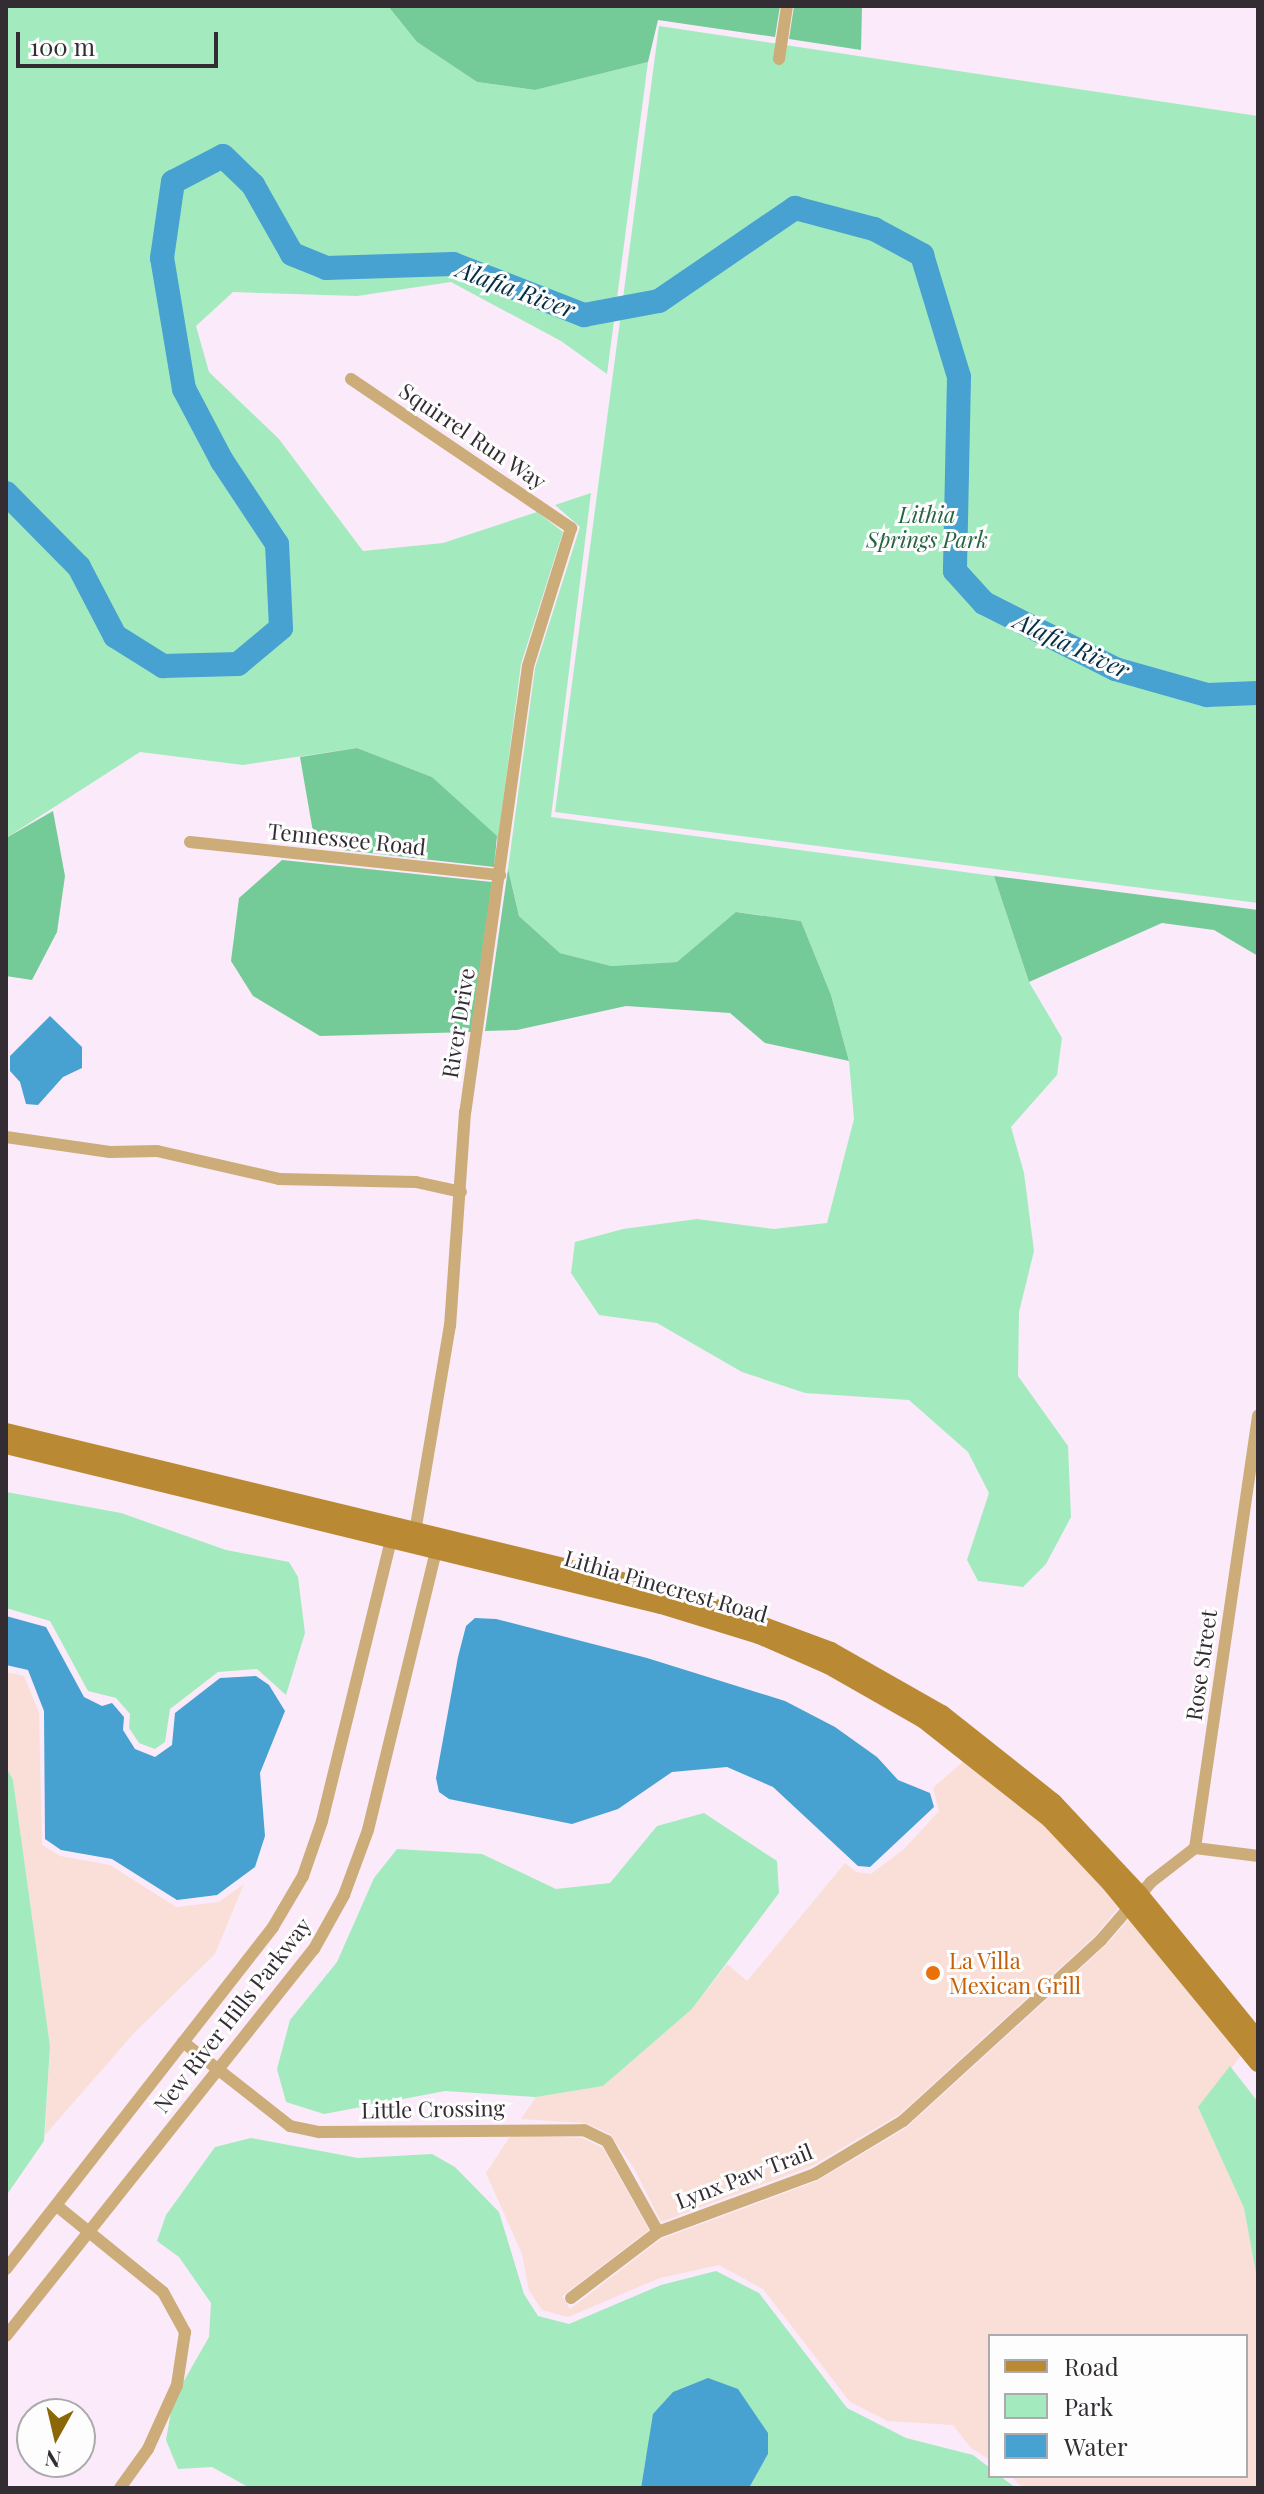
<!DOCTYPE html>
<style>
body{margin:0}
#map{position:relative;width:1264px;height:2494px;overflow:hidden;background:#fbeaf9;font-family:"Playfair Display",serif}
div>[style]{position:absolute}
.commercial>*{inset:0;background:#f9dfd8}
.green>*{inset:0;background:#a3ebbf}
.forest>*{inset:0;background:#75cb98}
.water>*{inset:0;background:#47a1d1}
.river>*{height:24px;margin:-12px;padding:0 12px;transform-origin:12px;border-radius:12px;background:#47a1d1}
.street>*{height:12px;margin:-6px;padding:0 6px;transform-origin:6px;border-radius:6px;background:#ccac79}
.secondary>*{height:18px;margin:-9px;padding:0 9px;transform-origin:9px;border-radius:9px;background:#b98a33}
.dots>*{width:22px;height:22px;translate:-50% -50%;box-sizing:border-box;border:4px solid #fdfdfd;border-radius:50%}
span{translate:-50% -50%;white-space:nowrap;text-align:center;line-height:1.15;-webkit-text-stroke:6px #fdfdfd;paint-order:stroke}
.street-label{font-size:22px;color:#332d33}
.park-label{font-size:22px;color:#266442;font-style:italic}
.food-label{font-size:22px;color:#c56008}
.left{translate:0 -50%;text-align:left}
.water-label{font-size:24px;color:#042e42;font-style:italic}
.frame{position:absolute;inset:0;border:8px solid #332d33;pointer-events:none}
.legend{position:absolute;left:988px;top:2334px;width:260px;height:144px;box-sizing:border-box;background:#fdfdfd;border:2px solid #acaaac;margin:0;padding:10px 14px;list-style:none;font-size:24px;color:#332d33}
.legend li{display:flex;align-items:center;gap:16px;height:40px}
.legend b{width:40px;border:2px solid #acaaac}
.north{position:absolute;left:16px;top:2398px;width:80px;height:80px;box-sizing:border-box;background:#fdfdfd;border:2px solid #acaaac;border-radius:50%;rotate:188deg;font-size:22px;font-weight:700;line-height:32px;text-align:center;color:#332d33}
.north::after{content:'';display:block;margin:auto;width:28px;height:36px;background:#8c6708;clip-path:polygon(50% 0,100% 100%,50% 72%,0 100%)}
.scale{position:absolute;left:16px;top:32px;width:202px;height:36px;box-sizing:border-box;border:4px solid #332d33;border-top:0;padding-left:10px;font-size:24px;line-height:28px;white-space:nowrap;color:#332d33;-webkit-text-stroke:6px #fdfdfd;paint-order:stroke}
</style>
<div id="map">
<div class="commercial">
<i style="clip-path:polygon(6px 1672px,24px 1676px,39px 1713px,42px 1845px,60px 1856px,110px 1865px,176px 1907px,219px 1902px,244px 1884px,215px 1954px,134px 2033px,45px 2135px,50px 2046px,13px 1780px,6px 1767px)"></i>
<i style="clip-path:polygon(966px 1759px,1045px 1826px,1120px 1906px,1096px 1935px,900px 2114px,812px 2166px,661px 2222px,635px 2170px,610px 2134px,585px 2123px,521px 2119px,536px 2097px,603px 2086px,692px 2009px,727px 1964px,747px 1981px,845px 1863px,856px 1872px,871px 1874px,903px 1850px,939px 1811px,933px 1788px)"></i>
<i style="clip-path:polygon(1130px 1918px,1242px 2055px,1198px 2107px,1244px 2208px,1258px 2284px,1258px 2488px,1023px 2488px,1011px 2476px,1246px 2476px,1246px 2336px,990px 2336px,990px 2460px,971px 2448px,953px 2425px,888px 2421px,850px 2402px,763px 2289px,719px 2265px,660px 2278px,568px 2317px,542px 2310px,529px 2290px,522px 2254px,486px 2173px,511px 2135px,583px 2138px,603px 2148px,649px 2230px,562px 2296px,570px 2309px,661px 2239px,817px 2181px,906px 2128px,1105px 1946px)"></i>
</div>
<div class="green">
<i style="clip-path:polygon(6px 6px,388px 6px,417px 42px,477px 82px,535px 90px,648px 62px,607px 374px,561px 341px,451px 282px,357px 296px,233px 292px,196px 326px,209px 372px,279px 439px,363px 551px,443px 543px,537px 512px,563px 532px,521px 664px,498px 840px,432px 777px,357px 748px,243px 765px,140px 752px,6px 838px)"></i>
<i style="clip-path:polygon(659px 26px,1258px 116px,1258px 903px,555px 812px)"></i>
<i style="clip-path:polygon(591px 493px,551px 817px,994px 876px,1029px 982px,1062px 1038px,1057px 1075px,1011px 1127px,1024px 1173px,1034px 1251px,1019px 1312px,1018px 1376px,1068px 1446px,1071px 1517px,1046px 1564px,1023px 1587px,978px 1581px,967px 1560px,989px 1493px,968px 1452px,909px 1400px,805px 1393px,742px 1372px,657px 1323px,599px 1315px,571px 1273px,575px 1242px,623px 1229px,697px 1219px,774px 1229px,827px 1223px,854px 1119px,849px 1061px,831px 995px,801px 921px,737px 912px,677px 962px,611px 966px,560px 953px,519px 916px,508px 869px,535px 668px,580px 527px,555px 505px)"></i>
<i style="clip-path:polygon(6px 1492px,121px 1513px,226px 1550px,289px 1562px,298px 1577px,305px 1633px,286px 1695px,257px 1669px,218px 1672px,170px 1709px,165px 1742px,155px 1749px,139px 1743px,129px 1728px,130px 1714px,116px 1698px,88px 1691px,50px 1621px,6px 1608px)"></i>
<i style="clip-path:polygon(6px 1767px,13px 1780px,50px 2046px,44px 2141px,6px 2196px)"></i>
<i style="clip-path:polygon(704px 1813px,777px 1861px,779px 1893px,692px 2009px,603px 2086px,536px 2097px,445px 2091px,324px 2114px,286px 2102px,277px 2069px,290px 2020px,337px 1962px,374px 1878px,397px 1849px,482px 1854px,556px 1889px,610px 1883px,657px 1826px)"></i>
<i style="clip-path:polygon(1230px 2066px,1258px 2102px,1258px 2284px,1244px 2208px,1198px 2107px)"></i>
<i style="clip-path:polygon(251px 2138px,358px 2158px,432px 2154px,455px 2167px,499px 2212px,524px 2294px,538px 2316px,569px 2324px,661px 2285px,716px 2271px,759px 2293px,847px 2408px,906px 2438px,973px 2455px,990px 2468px,990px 2476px,1000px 2476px,1016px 2488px,749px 2488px,768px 2454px,646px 2457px,641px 2488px,250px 2488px,212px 2467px,178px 2469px,166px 2440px,173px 2400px,209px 2337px,211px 2303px,179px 2257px,157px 2241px,166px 2215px,215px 2147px)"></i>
</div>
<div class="forest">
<i style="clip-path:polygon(388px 6px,780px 6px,775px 37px,658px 20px,648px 62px,535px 90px,477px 82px,417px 42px)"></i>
<i style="clip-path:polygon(794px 6px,862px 6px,861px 50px,789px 39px)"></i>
<i style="clip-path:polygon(357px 748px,432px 777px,497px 836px,494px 867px,298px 845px,313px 832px,300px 757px)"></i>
<i style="clip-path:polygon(53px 811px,65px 876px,57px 932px,32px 980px,6px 976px,6px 838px)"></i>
<i style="clip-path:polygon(282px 860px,492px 882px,471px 1032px,320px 1036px,253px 996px,231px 961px,239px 898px)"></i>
<i style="clip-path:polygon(508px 869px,519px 916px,560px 953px,611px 966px,677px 962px,736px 912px,801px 921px,831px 995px,849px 1061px,765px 1043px,730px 1013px,626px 1006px,517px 1030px,485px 1031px)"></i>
<i style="clip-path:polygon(994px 876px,1258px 910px,1258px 956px,1214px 930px,1162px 923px,1029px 982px)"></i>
</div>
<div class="water">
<i style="clip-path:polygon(50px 1016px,82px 1047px,82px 1068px,63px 1077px,38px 1105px,26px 1104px,20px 1082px,10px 1071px,10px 1056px)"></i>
<i style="clip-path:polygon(6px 1616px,46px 1627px,84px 1697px,102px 1706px,112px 1703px,124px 1717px,123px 1730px,135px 1749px,155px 1757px,172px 1745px,175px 1713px,220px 1678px,256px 1676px,269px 1685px,285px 1711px,260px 1773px,265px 1836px,255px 1867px,217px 1895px,177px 1900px,112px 1859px,61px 1850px,45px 1839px,44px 1711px,28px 1670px,6px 1665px)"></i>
<i style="clip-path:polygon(475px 1618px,496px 1619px,647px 1658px,785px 1701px,835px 1727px,877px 1757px,898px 1780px,930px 1793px,934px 1807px,870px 1867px,858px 1866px,773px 1787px,727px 1767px,672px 1772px,618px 1809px,572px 1824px,449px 1799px,439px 1792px,436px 1778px,458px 1657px,466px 1626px)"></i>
<i style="clip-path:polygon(708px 2378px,738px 2389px,768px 2433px,768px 2454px,749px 2488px,641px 2488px,653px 2414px,673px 2392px)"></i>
</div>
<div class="river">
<i style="left:6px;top:493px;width:104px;rotate:45.4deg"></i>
<i style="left:79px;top:567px;width:78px;rotate:62.4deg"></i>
<i style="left:115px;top:636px;width:57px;rotate:32deg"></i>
<i style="left:163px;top:666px;width:75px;rotate:-1.5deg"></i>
<i style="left:238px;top:664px;width:56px;rotate:-39.9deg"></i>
<i style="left:281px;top:628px;width:84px;rotate:-92.7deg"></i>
<i style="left:277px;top:544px;width:100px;rotate:-123.5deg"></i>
<i style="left:222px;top:461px;width:81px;rotate:-117.8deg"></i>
<i style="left:184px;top:389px;width:133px;rotate:-99.5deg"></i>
<i style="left:162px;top:258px;width:77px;rotate:-81.8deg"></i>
<i style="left:173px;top:182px;width:56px;rotate:-27.5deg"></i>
<i style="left:223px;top:156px;width:42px;rotate:44deg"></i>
<i style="left:253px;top:185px;width:79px;rotate:60.5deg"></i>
<i style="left:292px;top:254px;width:37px;rotate:22deg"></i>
<i style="left:326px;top:268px;width:127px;rotate:-1.8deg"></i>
<i style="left:453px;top:264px;width:141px;rotate:21.3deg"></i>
<i style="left:584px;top:315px;width:76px;rotate:-10.6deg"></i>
<i style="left:659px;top:301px;width:165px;rotate:-34.4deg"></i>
<i style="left:795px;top:208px;width:82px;rotate:14.9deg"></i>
<i style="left:874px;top:229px;width:55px;rotate:28.4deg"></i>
<i style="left:922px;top:255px;width:127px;rotate:73.1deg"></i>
<i style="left:959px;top:377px;width:194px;rotate:91.2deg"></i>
<i style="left:955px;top:571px;width:43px;rotate:47.8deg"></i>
<i style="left:984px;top:603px;width:147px;rotate:26.7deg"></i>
<i style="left:1115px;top:669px;width:96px;rotate:15.8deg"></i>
<i style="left:1207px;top:695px;width:51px;rotate:-2.2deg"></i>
</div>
<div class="street">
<i style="left:779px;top:59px;width:54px;rotate:-81.4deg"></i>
<i style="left:351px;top:379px;width:266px;rotate:34.1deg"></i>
<i style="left:571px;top:528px;width:145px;rotate:107.3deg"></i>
<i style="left:528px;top:666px;width:450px;rotate:98deg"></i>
<i style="left:465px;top:1112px;width:214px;rotate:94deg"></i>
<i style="left:450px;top:1325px;width:209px;rotate:99.6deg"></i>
<i style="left:190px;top:842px;width:312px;rotate:6.1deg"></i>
<i style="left:6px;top:1137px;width:105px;rotate:8.2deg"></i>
<i style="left:110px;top:1152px;width:47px;rotate:-1.2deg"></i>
<i style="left:157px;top:1151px;width:125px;rotate:12.9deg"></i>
<i style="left:279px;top:1179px;width:137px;rotate:1.3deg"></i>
<i style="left:416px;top:1182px;width:46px;rotate:12.5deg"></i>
<i style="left:1195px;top:1848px;width:64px;rotate:7.2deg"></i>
<i style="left:183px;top:2042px;width:136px;rotate:38.1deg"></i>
<i style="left:290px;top:2126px;width:30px;rotate:12deg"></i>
<i style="left:319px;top:2132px;width:265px;rotate:-0.4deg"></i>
<i style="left:584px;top:2130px;width:25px;rotate:26deg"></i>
<i style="left:607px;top:2141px;width:104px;rotate:60.7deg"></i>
<i style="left:57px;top:2206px;width:136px;rotate:39.1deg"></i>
<i style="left:163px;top:2292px;width:46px;rotate:61.2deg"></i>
<i style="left:185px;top:2332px;width:54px;rotate:98.6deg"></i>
<i style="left:177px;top:2385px;width:70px;rotate:114.4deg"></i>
<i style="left:148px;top:2449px;width:48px;rotate:125.7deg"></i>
<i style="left:6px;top:2269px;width:434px;rotate:-52deg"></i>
<i style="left:273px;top:1927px;width:59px;rotate:-59.5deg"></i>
<i style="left:303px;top:1876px;width:58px;rotate:-70.9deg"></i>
<i style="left:322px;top:1821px;width:298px;rotate:-76.2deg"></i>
<i style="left:571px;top:2298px;width:109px;rotate:-37.2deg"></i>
<i style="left:658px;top:2232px;width:167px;rotate:-20.3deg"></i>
<i style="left:815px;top:2174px;width:103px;rotate:-31.1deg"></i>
<i style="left:903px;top:2121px;width:268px;rotate:-42.4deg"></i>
<i style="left:1101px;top:1940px;width:77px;rotate:-49.2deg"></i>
<i style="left:1151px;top:1882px;width:56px;rotate:-37.7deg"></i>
<i style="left:1195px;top:1848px;width:437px;rotate:-81.7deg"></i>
<i style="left:6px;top:2336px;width:495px;rotate:-51.5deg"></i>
<i style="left:314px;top:1949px;width:62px;rotate:-60.9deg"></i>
<i style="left:344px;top:1895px;width:69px;rotate:-69.7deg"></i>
<i style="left:368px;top:1830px;width:295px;rotate:-76.3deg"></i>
</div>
<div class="secondary">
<i style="left:6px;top:1432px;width:693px;rotate:13.6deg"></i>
<i style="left:680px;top:1595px;width:161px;rotate:20.3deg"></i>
<i style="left:831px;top:1651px;width:128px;rotate:29.6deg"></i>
<i style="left:942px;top:1714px;width:142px;rotate:38.4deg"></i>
<i style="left:1053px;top:1802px;width:126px;rotate:46.9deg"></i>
<i style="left:1139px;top:1894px;width:188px;rotate:50.8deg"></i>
<i style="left:6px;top:1445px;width:674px;rotate:13.73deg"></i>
<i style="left:661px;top:1605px;width:102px;rotate:17deg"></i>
<i style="left:759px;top:1635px;width:75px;rotate:23.5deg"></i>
<i style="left:828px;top:1665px;width:109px;rotate:29.6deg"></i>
<i style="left:923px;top:1719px;width:162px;rotate:38.2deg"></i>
<i style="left:1050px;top:1819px;width:89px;rotate:46.8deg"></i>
<i style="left:1111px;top:1884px;width:232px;rotate:50.6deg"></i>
</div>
<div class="dots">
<i style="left:933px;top:1973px;background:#e8710a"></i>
</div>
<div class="street-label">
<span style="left:473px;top:436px;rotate:34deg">Squirrel Run Way</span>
<span style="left:347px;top:839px;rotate:6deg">Tennessee Road</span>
<span style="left:458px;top:1023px;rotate:-81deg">River Drive</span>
<span style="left:666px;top:1586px;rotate:16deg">Lithia Pinecrest Road</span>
<span style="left:1201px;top:1665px;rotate:-82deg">Rose Street</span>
<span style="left:232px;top:2015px;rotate:-52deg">New River Hills Parkway</span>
<span style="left:433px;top:2109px;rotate:-1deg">Little Crossing</span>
<span style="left:744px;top:2176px;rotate:-21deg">Lynx Paw Trail</span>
</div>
<div class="park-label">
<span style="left:927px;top:527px">Lithia<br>Springs Park</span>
</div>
<div class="food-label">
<span class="left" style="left:949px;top:1973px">La Villa<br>Mexican Grill</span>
</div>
<div class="water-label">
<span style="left:516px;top:289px;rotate:20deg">Alafia River</span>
<span style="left:1072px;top:645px;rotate:25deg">Alafia River</span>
</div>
<div class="frame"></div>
<ul class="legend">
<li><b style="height:10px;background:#b98a33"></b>Road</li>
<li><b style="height:22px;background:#a3ebbf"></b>Park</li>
<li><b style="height:22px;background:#47a1d1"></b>Water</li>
</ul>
<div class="north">N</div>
<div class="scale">100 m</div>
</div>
